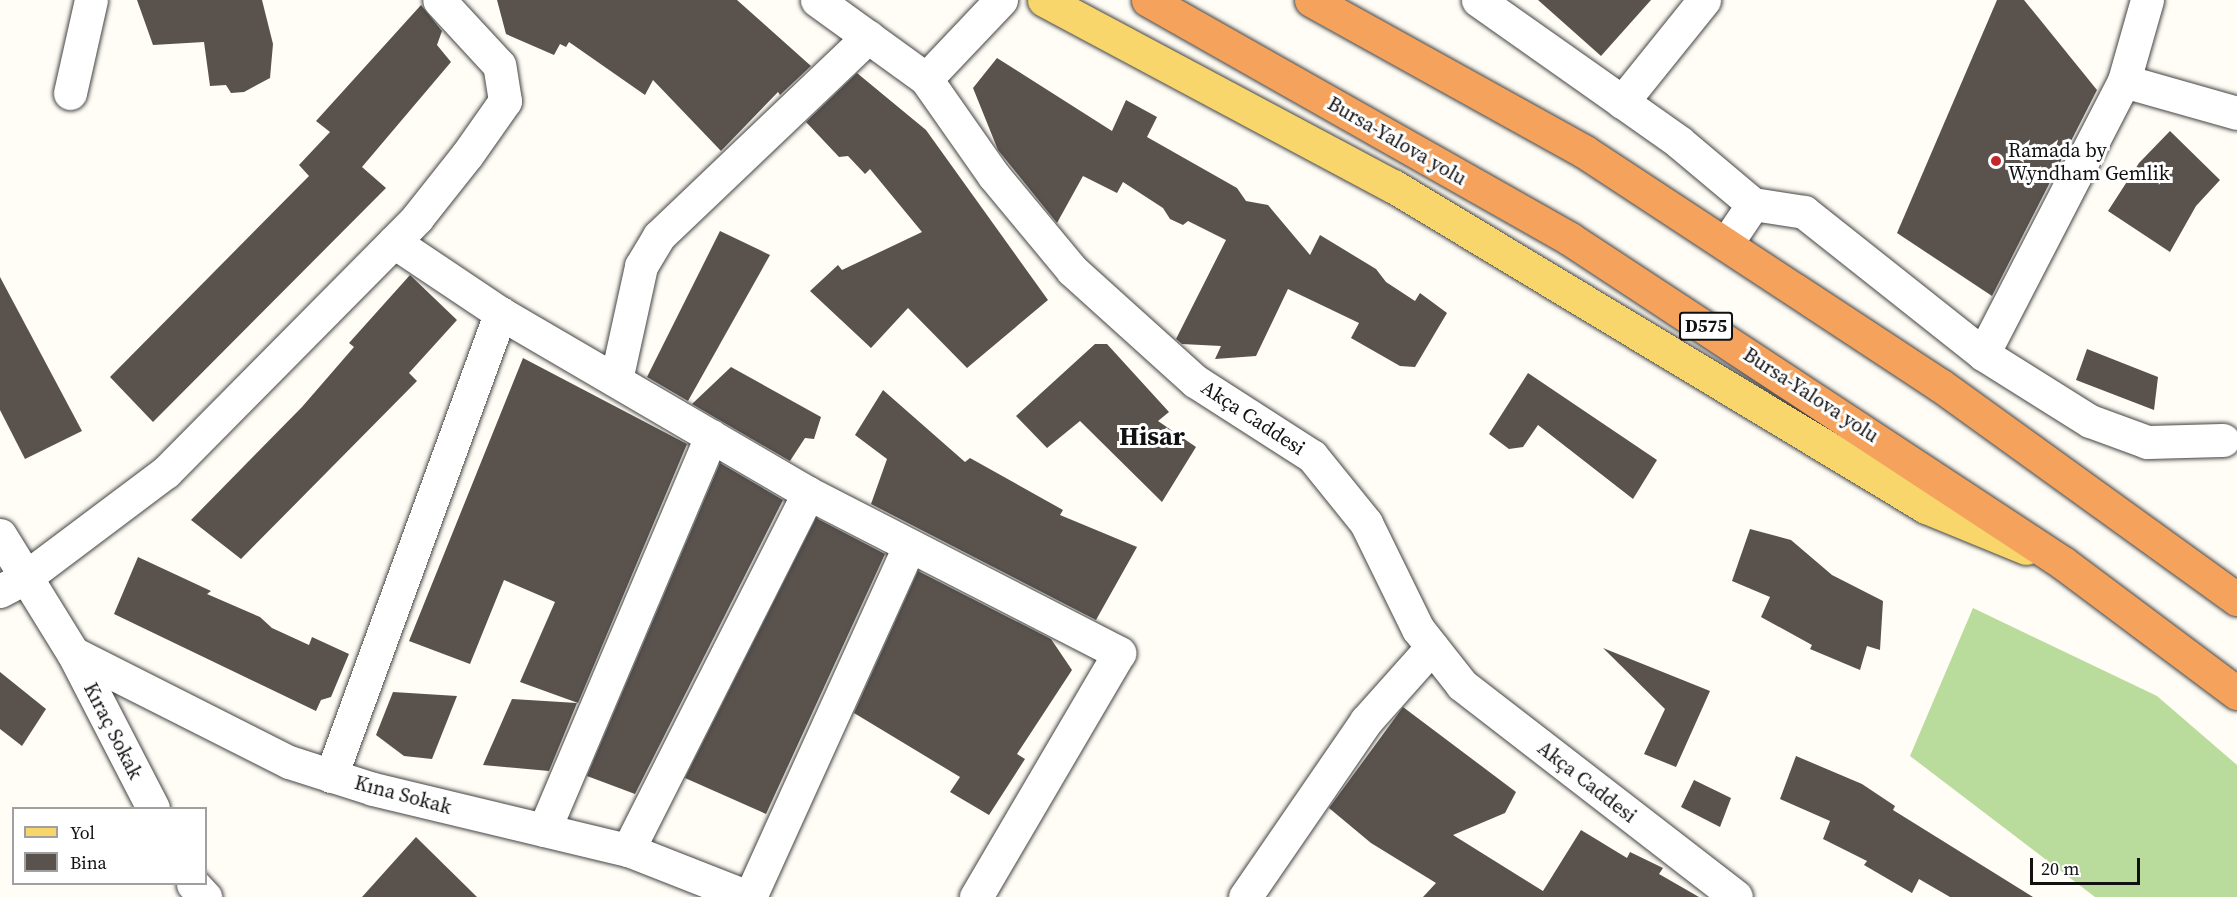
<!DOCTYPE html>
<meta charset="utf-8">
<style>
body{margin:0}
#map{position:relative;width:2237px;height:897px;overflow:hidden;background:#fffdf5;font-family:"Source Serif 4",serif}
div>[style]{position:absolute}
.forest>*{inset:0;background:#b9dc9c}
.building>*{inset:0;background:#5a524d}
.roads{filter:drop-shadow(0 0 2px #444) drop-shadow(0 0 2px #444)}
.minor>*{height:33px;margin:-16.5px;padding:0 16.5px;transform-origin:16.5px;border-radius:16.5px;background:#fff}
.major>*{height:33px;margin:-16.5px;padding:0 16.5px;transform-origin:16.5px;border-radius:16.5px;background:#f9d66b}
.highway>*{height:33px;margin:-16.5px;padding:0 16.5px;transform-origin:16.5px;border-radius:16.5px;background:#f5a25d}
.dots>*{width:16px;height:16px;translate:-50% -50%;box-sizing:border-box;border:3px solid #fff;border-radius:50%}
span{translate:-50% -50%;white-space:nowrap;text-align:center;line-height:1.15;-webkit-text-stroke:6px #fff;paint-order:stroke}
.shield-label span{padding:2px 4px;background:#fff;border:2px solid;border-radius:4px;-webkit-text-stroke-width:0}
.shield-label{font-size:18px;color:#111;font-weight:700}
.street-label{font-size:20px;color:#111}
.poi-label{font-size:20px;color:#111}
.left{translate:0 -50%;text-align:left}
.district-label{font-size:26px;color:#111;font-weight:700}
.legend{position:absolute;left:12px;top:807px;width:195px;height:78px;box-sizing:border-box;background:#fff;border:2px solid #a0a0a0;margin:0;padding:8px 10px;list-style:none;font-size:18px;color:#111}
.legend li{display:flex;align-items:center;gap:12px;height:30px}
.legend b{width:30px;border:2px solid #a0a0a0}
.scale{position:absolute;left:2030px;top:858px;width:110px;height:27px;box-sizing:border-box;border:3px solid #111;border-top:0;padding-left:8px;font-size:18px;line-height:21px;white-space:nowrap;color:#111;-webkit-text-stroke:4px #fff;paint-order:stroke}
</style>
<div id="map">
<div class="forest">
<i style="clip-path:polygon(1973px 608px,2157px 696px,2237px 765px,2237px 897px,2095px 897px,1910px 756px)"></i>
</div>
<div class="building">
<i style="clip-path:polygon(137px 0,262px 0,273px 44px,270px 78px,244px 92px,231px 93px,226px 85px,210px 86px,204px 42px,153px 45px)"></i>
<i style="clip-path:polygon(497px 0,737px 0,811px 66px,780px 95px,778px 92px,721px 151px,653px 80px,645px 95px,569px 42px,566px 47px,560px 44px,554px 55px,506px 34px)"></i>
<i style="clip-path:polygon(1538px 0,1651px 0,1601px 56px)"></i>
<i style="clip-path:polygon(1997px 0,2024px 0,2097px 90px,1992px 296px,1897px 233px)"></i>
<i style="clip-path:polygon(421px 5px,442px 31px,437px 45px,451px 62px,362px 167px,386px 188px,153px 422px,110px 377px,309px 176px,299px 165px,330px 132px,316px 121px)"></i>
<i style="clip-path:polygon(997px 58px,1112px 131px,1126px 100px,1157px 117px,1147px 137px,1237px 188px,1246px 201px,1268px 205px,1310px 255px,1320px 235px,1376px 269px,1386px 282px,1415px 301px,1420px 293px,1447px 313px,1415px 367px,1400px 366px,1351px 338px,1359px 323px,1288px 289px,1256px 356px,1215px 359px,1221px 346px,1182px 344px,1176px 339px,1226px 240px,1188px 221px,1183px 225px,1170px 219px,1163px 208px,1123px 182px,1117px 193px,1083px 176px,1057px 223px,998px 150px,973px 88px)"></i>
<i style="clip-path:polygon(857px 73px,926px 130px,1048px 300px,967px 368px,908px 308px,871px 348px,810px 291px,838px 265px,842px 270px,922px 232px,870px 169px,865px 174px,848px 156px,839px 157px,806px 122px)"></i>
<i style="clip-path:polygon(2170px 131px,2220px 180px,2196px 206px,2170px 252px,2108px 211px,2139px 163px)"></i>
<i style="clip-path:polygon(720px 231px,770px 255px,688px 401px,647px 377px)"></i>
<i style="clip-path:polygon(410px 275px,457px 320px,409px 373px,417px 381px,241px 559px,191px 520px,302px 407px,354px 347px,349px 343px)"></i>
<i style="clip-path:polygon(0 277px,82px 431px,25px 459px,0 410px)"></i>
<i style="clip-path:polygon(1095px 344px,1107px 344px,1169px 412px,1158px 421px,1196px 447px,1162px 502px,1080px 421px,1047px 448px,1016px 416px)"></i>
<i style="clip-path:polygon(2087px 349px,2158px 377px,2154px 410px,2076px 380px)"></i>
<i style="clip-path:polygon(523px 358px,687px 444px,578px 703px,520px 682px,555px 602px,504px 580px,470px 664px,409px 641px)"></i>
<i style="clip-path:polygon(731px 367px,821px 417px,814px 439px,805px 438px,790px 461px,692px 404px)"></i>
<i style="clip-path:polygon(1528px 373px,1657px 460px,1633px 499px,1538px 425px,1523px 447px,1509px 449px,1489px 434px)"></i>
<i style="clip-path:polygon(883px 390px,965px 462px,970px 458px,1063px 510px,1060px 515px,1137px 547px,1096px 620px,871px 504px,887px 459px,855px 435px)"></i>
<i style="clip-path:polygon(720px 463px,783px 500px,635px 794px,587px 776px)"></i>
<i style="clip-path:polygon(816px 518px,885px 554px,766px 814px,685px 778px)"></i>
<i style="clip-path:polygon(1750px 529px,1791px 540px,1832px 575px,1883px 601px,1880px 650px,1867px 646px,1860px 670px,1810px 649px,1812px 645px,1761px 617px,1770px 597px,1732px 581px)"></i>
<i style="clip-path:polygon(138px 557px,211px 591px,207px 594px,260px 617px,272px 628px,309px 645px,312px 637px,349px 654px,331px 697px,321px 700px,316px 711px,114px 614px)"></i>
<i style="clip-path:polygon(918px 571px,1051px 639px,1072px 670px,1017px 754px,1025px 759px,989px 815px,950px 792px,960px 777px,854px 713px)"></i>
<i style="clip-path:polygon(1603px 648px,1710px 691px,1676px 767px,1644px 754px,1665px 709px)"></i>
<i style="clip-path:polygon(0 672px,46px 709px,22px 746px,0 729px)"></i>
<i style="clip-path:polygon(393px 692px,457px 696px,432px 759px,404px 756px,376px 735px)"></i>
<i style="clip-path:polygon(512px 699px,577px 703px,549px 771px,483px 765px)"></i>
<i style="clip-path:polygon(1403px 707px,1516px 792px,1505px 813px,1453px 835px,1543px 891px,1581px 830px,1627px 858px,1630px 852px,1663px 868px,1659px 874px,1699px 897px,1423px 897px,1436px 883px,1371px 843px,1329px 808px)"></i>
<i style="clip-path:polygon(1796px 756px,1862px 784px,1895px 806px,1893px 810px,2033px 897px,1950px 897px,1919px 879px,1912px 893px,1864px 865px,1867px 861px,1823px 839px,1830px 821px,1780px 799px)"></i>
<i style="clip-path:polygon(1694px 780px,1731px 798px,1720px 827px,1681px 807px)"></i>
<i style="clip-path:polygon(416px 837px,477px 897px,362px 897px)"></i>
</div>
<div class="roads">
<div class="minor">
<i style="left:817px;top:0;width:135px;rotate:35.9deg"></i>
<i style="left:926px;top:79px;width:118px;rotate:55deg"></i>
<i style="left:994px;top:176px;width:122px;rotate:50.3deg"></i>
<i style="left:1072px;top:270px;width:166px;rotate:42.1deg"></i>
<i style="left:1195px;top:381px;width:139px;rotate:32.7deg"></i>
<i style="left:1312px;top:456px;width:86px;rotate:51.1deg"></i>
<i style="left:1366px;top:523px;width:118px;rotate:63.9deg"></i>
<i style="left:1418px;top:629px;width:71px;rotate:51.8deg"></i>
<i style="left:1462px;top:685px;width:346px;rotate:37.7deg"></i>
<i style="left:1478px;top:0;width:246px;rotate:35.2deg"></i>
<i style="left:1679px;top:142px;width:97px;rotate:40deg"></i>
<i style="left:2147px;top:0;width:84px;rotate:105.9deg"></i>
<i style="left:2124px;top:81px;width:117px;rotate:15.8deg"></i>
<i style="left:926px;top:79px;width:109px;rotate:-46.5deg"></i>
<i style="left:70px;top:93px;width:95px;rotate:-77.3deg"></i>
<i style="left:1622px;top:102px;width:131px;rotate:-51.2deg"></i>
<i style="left:394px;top:242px;width:128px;rotate:33.8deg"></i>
<i style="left:500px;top:313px;width:357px;rotate:30.3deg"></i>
<i style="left:808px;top:493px;width:350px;rotate:27.2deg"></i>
<i style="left:1119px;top:653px;width:283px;rotate:120.4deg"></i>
<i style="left:1726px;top:244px;width:48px;rotate:-56deg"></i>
<i style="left:1753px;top:204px;width:52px;rotate:8.9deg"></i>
<i style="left:1804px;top:212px;width:228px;rotate:38.4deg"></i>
<i style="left:1983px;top:354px;width:307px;rotate:-62.7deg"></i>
<i style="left:1983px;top:354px;width:126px;rotate:32.1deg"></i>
<i style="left:2090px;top:421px;width:61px;rotate:20.2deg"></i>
<i style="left:2147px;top:442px;width:76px;rotate:-1.5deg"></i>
<i style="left:616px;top:380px;width:117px;rotate:-77.6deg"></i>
<i style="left:641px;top:266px;width:35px;rotate:-59deg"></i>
<i style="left:659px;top:236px;width:289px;rotate:-43.6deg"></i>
<i style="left:0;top:535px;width:139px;rotate:58.3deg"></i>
<i style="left:73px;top:653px;width:174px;rotate:62.7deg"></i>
<i style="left:0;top:591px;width:30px;rotate:-28deg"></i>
<i style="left:26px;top:577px;width:175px;rotate:-36.9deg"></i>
<i style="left:166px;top:472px;width:357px;rotate:-45.3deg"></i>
<i style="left:417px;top:218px;width:80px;rotate:-51.6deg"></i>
<i style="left:467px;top:155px;width:66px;rotate:-54.9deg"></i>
<i style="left:505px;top:101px;width:36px;rotate:-99deg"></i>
<i style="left:499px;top:65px;width:88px;rotate:-132.7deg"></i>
<i style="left:73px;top:653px;width:242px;rotate:26.8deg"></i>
<i style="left:289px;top:762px;width:88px;rotate:17.8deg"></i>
<i style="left:373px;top:789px;width:262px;rotate:13.5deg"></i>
<i style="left:628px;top:850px;width:129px;rotate:21.4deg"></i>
<i style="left:331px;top:776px;width:493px;rotate:-69.9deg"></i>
<i style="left:544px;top:830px;width:428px;rotate:-67deg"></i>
<i style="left:628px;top:850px;width:400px;rotate:-63.2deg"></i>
<i style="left:193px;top:884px;width:18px;rotate:47deg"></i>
<i style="left:750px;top:897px;width:383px;rotate:-65.6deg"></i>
<i style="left:1245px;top:897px;width:214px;rotate:-55.5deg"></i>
<i style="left:1366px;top:721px;width:99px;rotate:-48.3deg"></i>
</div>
<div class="major">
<i style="left:1044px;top:0;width:395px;rotate:28.1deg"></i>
<i style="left:1393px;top:186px;width:622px;rotate:31.06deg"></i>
<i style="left:1926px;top:507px;width:108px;rotate:22.3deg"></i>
</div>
<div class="highway">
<i style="left:1148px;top:0;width:485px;rotate:29.5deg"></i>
<i style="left:1570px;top:239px;width:590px;rotate:33.31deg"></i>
<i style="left:2063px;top:563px;width:217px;rotate:36.8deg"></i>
<i style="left:1311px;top:0;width:313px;rotate:29deg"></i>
<i style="left:1585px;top:152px;width:425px;rotate:33.3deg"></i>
<i style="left:1940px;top:385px;width:366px;rotate:35.8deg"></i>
</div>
</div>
<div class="dots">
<i style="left:1996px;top:161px;background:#c4262e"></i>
</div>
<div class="shield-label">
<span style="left:1706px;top:326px">D575</span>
</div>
<div class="street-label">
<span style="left:1397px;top:141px;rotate:30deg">Bursa-Yalova yolu</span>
<span style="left:1811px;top:395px;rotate:33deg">Bursa-Yalova yolu</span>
<span style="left:1253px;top:418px;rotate:33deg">Akça Caddesi</span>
<span style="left:113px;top:731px;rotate:63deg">Kıraç Sokak</span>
<span style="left:1587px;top:782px;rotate:38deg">Akça Caddesi</span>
<span style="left:403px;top:795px;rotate:15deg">Kına Sokak</span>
</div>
<div class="poi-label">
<span class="left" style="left:2008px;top:162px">Ramada by<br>Wyndham Gemlik</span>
</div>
<div class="district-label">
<span style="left:1152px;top:437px">Hisar</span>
</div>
<ul class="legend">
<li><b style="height:8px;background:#f9d66b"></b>Yol</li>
<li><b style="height:16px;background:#5a524d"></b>Bina</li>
</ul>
<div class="scale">20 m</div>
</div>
